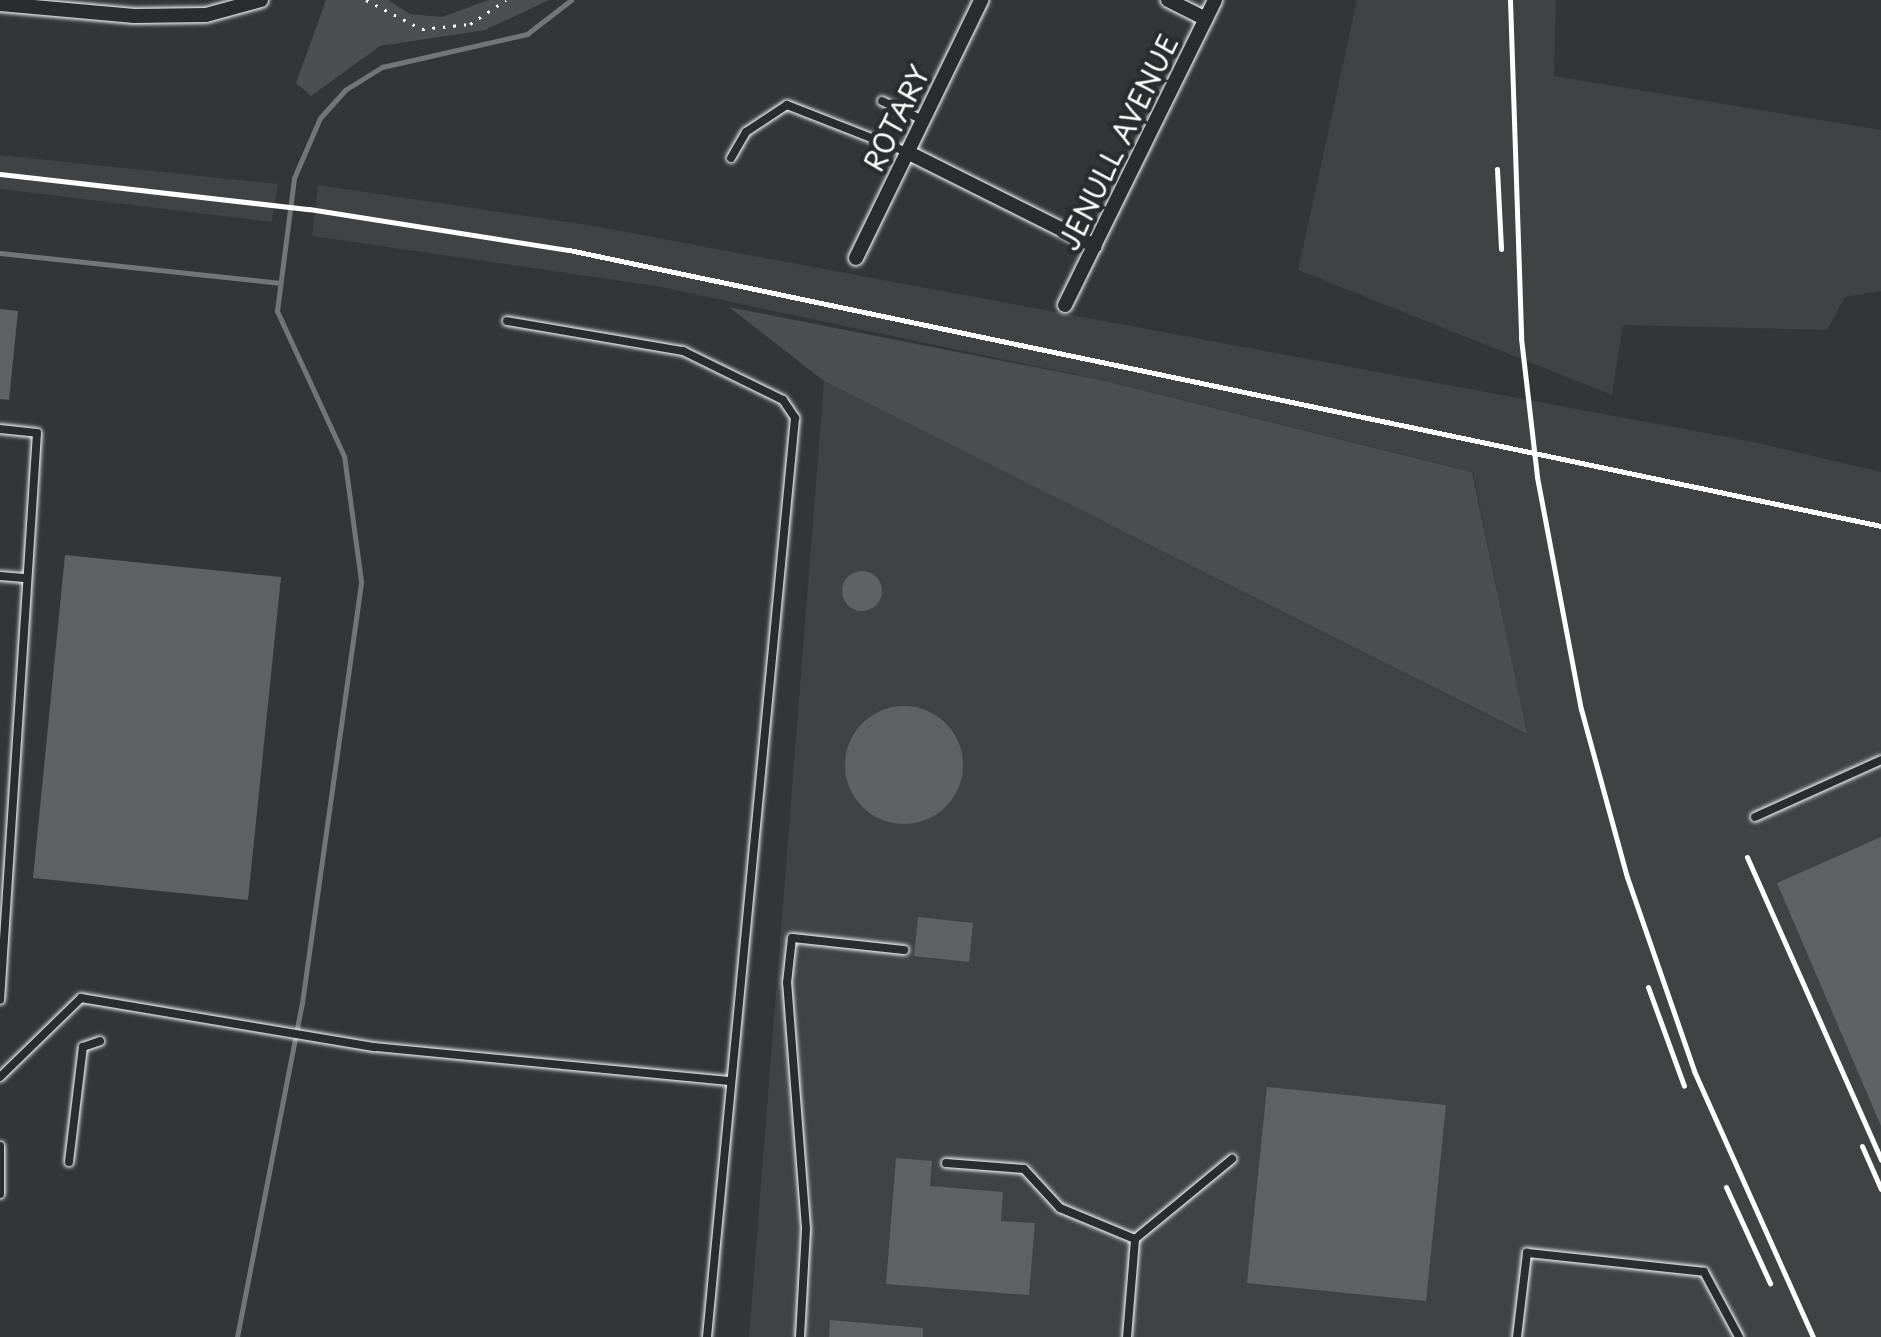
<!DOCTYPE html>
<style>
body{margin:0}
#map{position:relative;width:1881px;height:1337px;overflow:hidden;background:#333536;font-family:"Playpen Sans",sans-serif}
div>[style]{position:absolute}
.built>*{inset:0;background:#404243}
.green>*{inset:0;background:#4c4f50}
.stream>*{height:5px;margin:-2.5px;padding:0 2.5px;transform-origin:2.5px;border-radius:2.5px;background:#737576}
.building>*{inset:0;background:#5f6162}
.round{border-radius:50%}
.path>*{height:2.5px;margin-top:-1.25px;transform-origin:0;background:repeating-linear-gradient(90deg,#fff 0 2.5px,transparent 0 10.5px)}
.roads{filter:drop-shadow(0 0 2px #fff) drop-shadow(0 0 2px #fff)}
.service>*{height:8px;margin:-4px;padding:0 4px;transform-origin:4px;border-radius:4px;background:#2a2d2e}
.minor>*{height:14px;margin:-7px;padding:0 7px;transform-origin:7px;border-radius:7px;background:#2a2d2e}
.rail>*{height:5px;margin:-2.5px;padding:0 2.5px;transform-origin:2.5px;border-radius:2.5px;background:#fff}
span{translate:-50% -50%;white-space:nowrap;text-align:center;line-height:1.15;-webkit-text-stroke:9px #2a2d2e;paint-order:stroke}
.street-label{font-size:28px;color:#fff}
</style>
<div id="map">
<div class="built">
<i style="clip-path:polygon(1357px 0,1556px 0,1554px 76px,1881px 130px,1881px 291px,1845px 297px,1827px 330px,1623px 325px,1612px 395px,1298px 270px)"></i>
<i style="clip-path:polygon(0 155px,278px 184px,272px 222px,0 189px)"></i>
<i style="clip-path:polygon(318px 185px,588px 225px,1754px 442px,1881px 472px,1881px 1337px,749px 1337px,824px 381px,1526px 734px,1473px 472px,1105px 381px,656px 286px,312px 236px)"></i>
</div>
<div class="green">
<i style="clip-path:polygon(326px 0,388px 0,410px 14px,442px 17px,489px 0,549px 0,485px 30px,380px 46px,311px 96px,296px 83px)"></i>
<i style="clip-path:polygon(729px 307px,1105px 381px,1472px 472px,1527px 734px,824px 381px)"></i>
</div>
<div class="stream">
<i style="left:0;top:253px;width:282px;rotate:6.1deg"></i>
<i style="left:237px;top:1337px;width:340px;rotate:-79deg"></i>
<i style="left:302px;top:1003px;width:426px;rotate:-82deg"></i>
<i style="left:361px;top:581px;width:126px;rotate:-97.7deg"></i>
<i style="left:344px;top:456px;width:160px;rotate:-114.8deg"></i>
<i style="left:277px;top:311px;width:134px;rotate:-82.7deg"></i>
<i style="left:294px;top:178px;width:65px;rotate:-66.6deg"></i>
<i style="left:320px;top:118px;width:38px;rotate:-48deg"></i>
<i style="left:345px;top:90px;width:44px;rotate:-31.9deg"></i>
<i style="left:382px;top:67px;width:149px;rotate:-12.8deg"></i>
<i style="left:527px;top:34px;width:56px;rotate:-37.7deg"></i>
</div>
<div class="building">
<i style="clip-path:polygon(0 309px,18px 311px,9px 400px,0 399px)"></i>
<i style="clip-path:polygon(65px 555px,281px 577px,248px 900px,33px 878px)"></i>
<i class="round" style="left:842px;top:571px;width:40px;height:40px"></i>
<i class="round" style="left:845px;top:706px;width:118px;height:118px"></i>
<i style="clip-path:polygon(1881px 837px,1881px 1126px,1777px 883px)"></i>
<i style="clip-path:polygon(918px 917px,973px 923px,969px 962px,914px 956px)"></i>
<i style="clip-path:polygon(1267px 1087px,1446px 1105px,1426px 1301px,1247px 1283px)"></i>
<i style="clip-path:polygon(896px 1158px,932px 1161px,930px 1186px,1003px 1192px,1001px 1221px,1035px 1223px,1029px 1295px,886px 1284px)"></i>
<i style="clip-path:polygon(830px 1320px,923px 1328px,923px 1337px,829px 1337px)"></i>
</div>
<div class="path">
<i style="left:366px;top:0;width:63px;rotate:27.4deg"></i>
<i style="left:422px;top:29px;width:48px;rotate:-5.9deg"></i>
<i style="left:470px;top:24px;width:43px;rotate:-33.7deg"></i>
</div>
<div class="roads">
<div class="service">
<i style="left:882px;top:101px;width:45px;rotate:24.9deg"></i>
<i style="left:731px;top:158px;width:30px;rotate:-60deg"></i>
<i style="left:746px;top:132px;width:49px;rotate:-33.4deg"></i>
<i style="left:787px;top:105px;width:129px;rotate:21.4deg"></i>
<i style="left:507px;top:321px;width:179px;rotate:9.7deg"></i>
<i style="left:683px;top:351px;width:111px;rotate:26.1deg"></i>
<i style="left:783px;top:400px;width:22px;rotate:56deg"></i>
<i style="left:795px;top:418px;width:923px;rotate:95.47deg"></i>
<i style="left:0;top:429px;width:37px;rotate:6deg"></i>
<i style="left:37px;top:433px;width:568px;rotate:93.73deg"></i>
<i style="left:0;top:576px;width:24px;rotate:5deg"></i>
<i style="left:1755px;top:817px;width:138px;rotate:-24.3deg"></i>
<i style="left:0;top:1077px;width:113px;rotate:-44.3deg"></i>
<i style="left:81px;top:998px;width:298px;rotate:9.5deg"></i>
<i style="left:375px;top:1047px;width:354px;rotate:5.5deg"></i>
<i style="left:0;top:1146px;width:48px;rotate:90deg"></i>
<i style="left:69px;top:1162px;width:116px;rotate:-83.1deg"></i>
<i style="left:83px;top:1047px;width:18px;rotate:-19deg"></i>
<i style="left:946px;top:1163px;width:78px;rotate:4.4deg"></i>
<i style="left:1024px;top:1169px;width:53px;rotate:47.3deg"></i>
<i style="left:1060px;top:1208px;width:81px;rotate:22.5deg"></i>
<i style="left:1135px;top:1239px;width:126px;rotate:-39.5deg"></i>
<i style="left:800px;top:1337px;width:109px;rotate:-86.8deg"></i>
<i style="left:806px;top:1228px;width:246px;rotate:-94.4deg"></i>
<i style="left:787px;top:983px;width:45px;rotate:-83.7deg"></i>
<i style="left:792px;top:938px;width:113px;rotate:6.1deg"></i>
<i style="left:1127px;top:1337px;width:98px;rotate:-85.3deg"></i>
<i style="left:1517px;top:1337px;width:85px;rotate:-83.2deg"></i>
<i style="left:1527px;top:1253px;width:178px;rotate:6.1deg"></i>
<i style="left:1704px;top:1272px;width:74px;rotate:61.7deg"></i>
</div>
<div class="minor">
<i style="left:1168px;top:0;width:42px;rotate:26.6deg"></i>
<i style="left:0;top:4px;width:135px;rotate:5.1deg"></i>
<i style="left:134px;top:16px;width:72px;rotate:-0.8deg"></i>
<i style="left:206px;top:15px;width:57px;rotate:-15.3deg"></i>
<i style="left:907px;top:152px;width:210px;rotate:26.6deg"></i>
<i style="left:856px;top:258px;width:287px;rotate:-64.1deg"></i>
<i style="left:1065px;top:305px;width:340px;rotate:-63.8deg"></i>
</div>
</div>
<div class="rail">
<i style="left:1510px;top:0;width:338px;rotate:88.1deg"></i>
<i style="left:1521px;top:338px;width:140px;rotate:83.4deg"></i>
<i style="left:1537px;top:477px;width:236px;rotate:79.3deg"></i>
<i style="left:1581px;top:709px;width:174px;rotate:74.7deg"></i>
<i style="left:1627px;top:877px;width:205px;rotate:70.9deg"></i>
<i style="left:1694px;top:1071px;width:291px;rotate:65.9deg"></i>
<i style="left:1497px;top:169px;width:80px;rotate:87.1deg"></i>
<i style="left:0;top:174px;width:311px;rotate:6.5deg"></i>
<i style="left:309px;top:209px;width:263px;rotate:9deg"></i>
<i style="left:569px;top:250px;width:1341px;rotate:11.88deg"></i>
<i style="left:1747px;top:857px;width:331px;rotate:66.1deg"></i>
<i style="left:1648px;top:987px;width:105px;rotate:70deg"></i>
<i style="left:1862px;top:1146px;width:47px;rotate:66.2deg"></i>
<i style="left:1726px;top:1187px;width:106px;rotate:65.4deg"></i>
</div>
<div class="street-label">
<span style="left:896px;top:118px;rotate:-64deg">ROTARY</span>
<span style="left:1118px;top:142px;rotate:-64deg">JENULL AVENUE</span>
</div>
</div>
